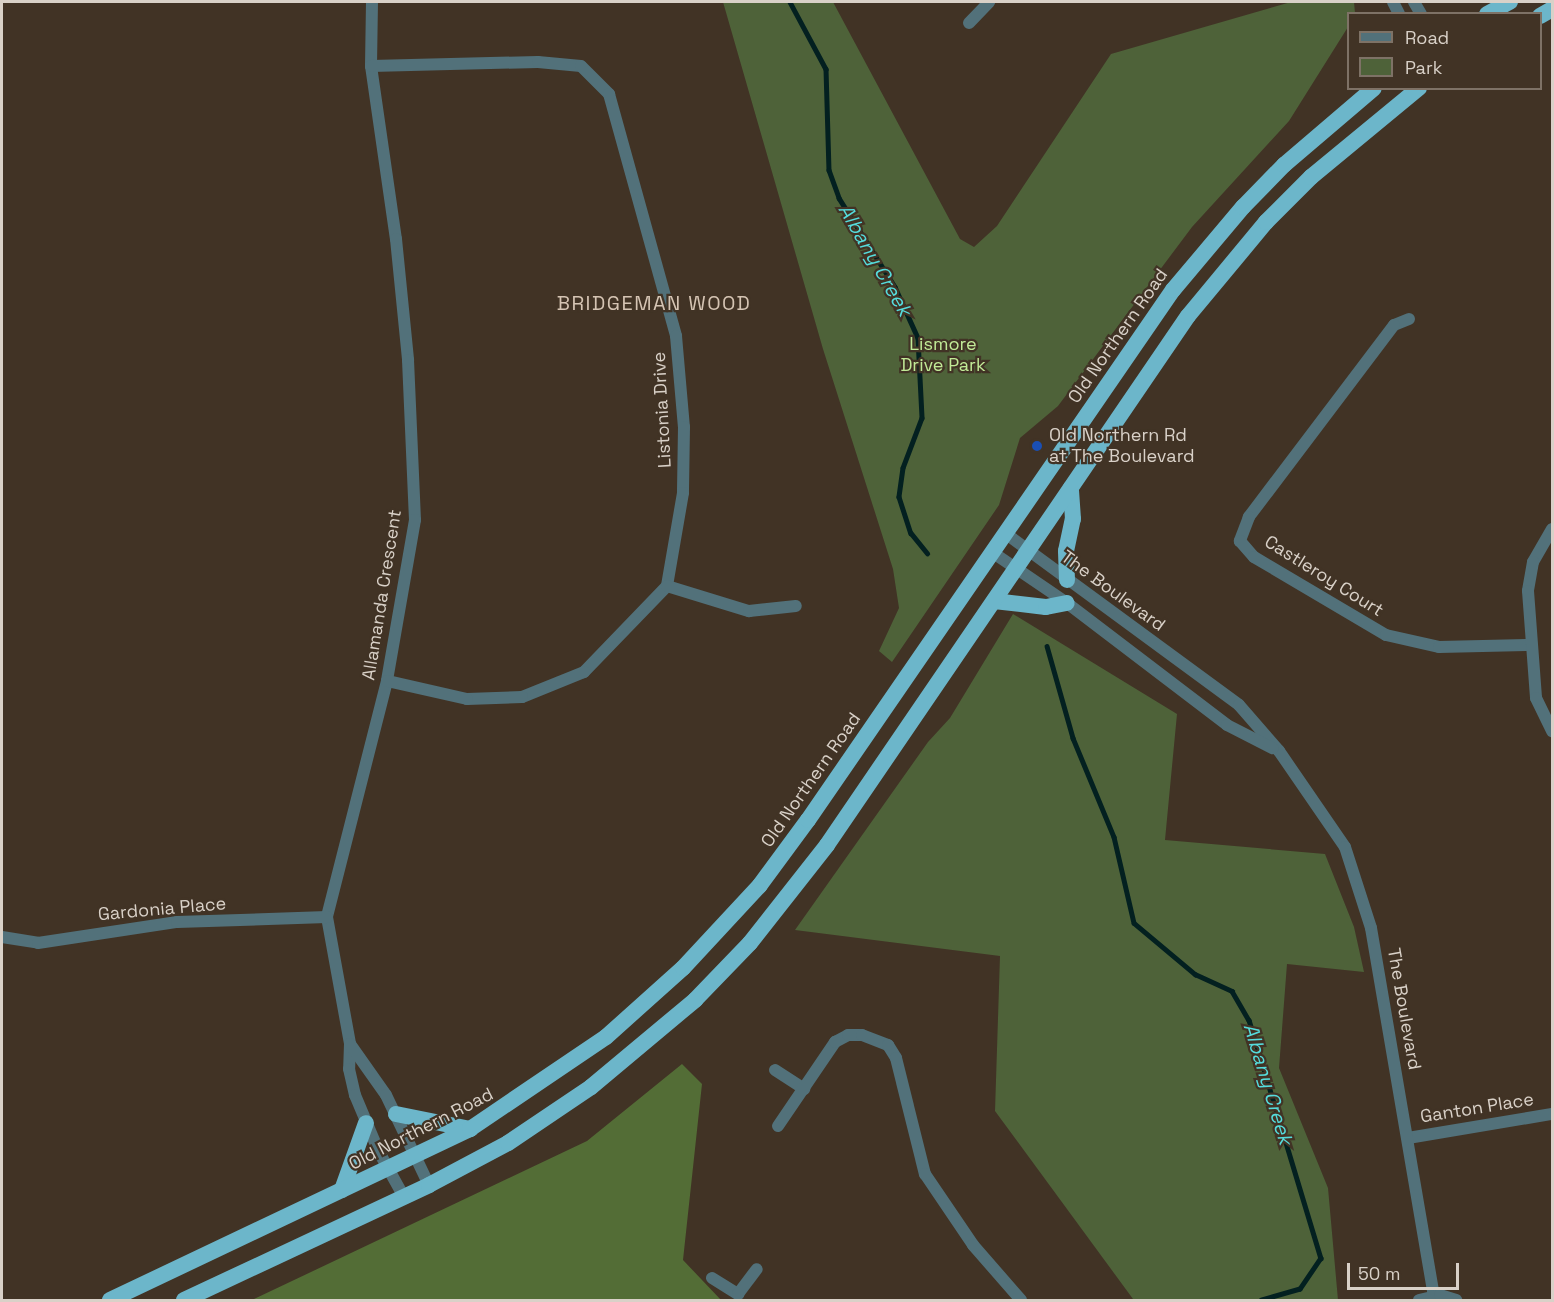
<!DOCTYPE html>
<style>
body{margin:0}
#map{position:relative;width:1554px;height:1302px;overflow:hidden;background:#413325;font-family:"Space Grotesk",sans-serif}
div>[style]{position:absolute}
.green>*{inset:0;background:#4e6239}
.forest>*{inset:0;background:#536d36}
.stream>*{height:4.5px;margin:-2.25px;padding:0 2.25px;transform-origin:2.25px;border-radius:2.25px;background:#032020}
.minor>*{height:12px;margin:-6px;padding:0 6px;transform-origin:6px;border-radius:6px;background:#52717a}
.tertiary>*{height:12px;margin:-6px;padding:0 6px;transform-origin:6px;border-radius:6px;background:#52717a}
.trunk>*{height:16px;margin:-8px;padding:0 8px;transform-origin:8px;border-radius:8px;background:#6cb6ca}
.dots>*{width:16px;height:16px;translate:-50% -50%;box-sizing:border-box;border:3px solid #413325;border-radius:50%}
span{translate:-50% -50%;white-space:nowrap;text-align:center;line-height:1.15;-webkit-text-stroke:4.5px #413325;paint-order:stroke}
.street-label{font-size:18px;color:#d9d1c8}
.park-label{font-size:18px;color:#c1ea97}
.poi-label{font-size:18px;color:#d9d1c8}
.left{translate:0 -50%;text-align:left}
.water-label{font-size:20px;color:#55dcdc;font-style:italic}
.neighbourhood-label{font-size:20px;color:#d5c4b3;letter-spacing:1.5px}
.frame{position:absolute;inset:0;border:3px solid #d9d1c8;pointer-events:none}
.legend{position:absolute;left:1347px;top:12px;width:195px;height:78px;box-sizing:border-box;background:#413325;border:2px solid #7e7266;margin:0;padding:8px 10px;list-style:none;font-size:18px;color:#d9d1c8}
.legend li{display:flex;align-items:center;gap:12px;height:30px}
.legend b{width:30px;border:2px solid #7e7266}
.scale{position:absolute;left:1347px;top:1263px;width:112px;height:27px;box-sizing:border-box;border:3px solid #d9d1c8;border-top:0;padding-left:8px;font-size:18px;line-height:21px;white-space:nowrap;color:#d9d1c8;-webkit-text-stroke:4px #413325;paint-order:stroke}
</style>
<div id="map">
<div class="green">
<i style="clip-path:polygon(723px 2px,833px 2px,960px 239px,974px 247px,997px 226px,1111px 54px,1291px 2px,1354px 2px,1355px 13px,1348px 14px,1348px 27px,1289px 121px,1192px 227px,1058px 406px,1020px 438px,999px 505px,892px 662px,879px 651px,899px 608px,893px 569px,823px 349px)"></i>
<i style="clip-path:polygon(1013px 614px,1177px 714px,1165px 840px,1325px 854px,1354px 927px,1364px 972px,1287px 964px,1279px 1068px,1328px 1188px,1338px 1300px,1127px 1300px,1133px 1299px,995px 1111px,1000px 956px,795px 930px,928px 742px,950px 718px)"></i>
</div>
<div class="forest">
<i style="clip-path:polygon(682px 1064px,702px 1084px,683px 1260px,721px 1300px,252px 1300px,587px 1141px)"></i>
</div>
<div class="stream">
<i style="left:790px;top:2px;width:76px;rotate:61.8deg"></i>
<i style="left:826px;top:69px;width:101px;rotate:88.3deg"></i>
<i style="left:829px;top:170px;width:30px;rotate:70deg"></i>
<i style="left:839px;top:198px;width:105px;rotate:57.8deg"></i>
<i style="left:895px;top:287px;width:56px;rotate:65.7deg"></i>
<i style="left:918px;top:338px;width:80px;rotate:87.1deg"></i>
<i style="left:922px;top:418px;width:53px;rotate:110.8deg"></i>
<i style="left:903px;top:468px;width:29px;rotate:98deg"></i>
<i style="left:899px;top:497px;width:38px;rotate:72deg"></i>
<i style="left:911px;top:533px;width:26px;rotate:51deg"></i>
<i style="left:1047px;top:646px;width:96px;rotate:74.2deg"></i>
<i style="left:1073px;top:738px;width:107px;rotate:67.5deg"></i>
<i style="left:1114px;top:837px;width:88px;rotate:76.9deg"></i>
<i style="left:1134px;top:923px;width:80px;rotate:39.9deg"></i>
<i style="left:1195px;top:974px;width:41px;rotate:24.7deg"></i>
<i style="left:1232px;top:991px;width:34px;rotate:60deg"></i>
<i style="left:1249px;top:1020px;width:249px;rotate:73.2deg"></i>
<i style="left:1321px;top:1258px;width:37px;rotate:124deg"></i>
<i style="left:1300px;top:1289px;width:40px;rotate:164deg"></i>
</div>
<div class="minor">
<i style="left:372px;top:2px;width:64px;rotate:90.9deg"></i>
<i style="left:371px;top:66px;width:175px;rotate:81.8deg"></i>
<i style="left:396px;top:239px;width:122px;rotate:84.3deg"></i>
<i style="left:408px;top:360px;width:160px;rotate:87.5deg"></i>
<i style="left:415px;top:520px;width:163px;rotate:99.9deg"></i>
<i style="left:387px;top:681px;width:244px;rotate:104.3deg"></i>
<i style="left:327px;top:917px;width:129px;rotate:79.7deg"></i>
<i style="left:350px;top:1044px;width:25px;rotate:92deg"></i>
<i style="left:349px;top:1069px;width:27px;rotate:77deg"></i>
<i style="left:355px;top:1095px;width:62px;rotate:67.2deg"></i>
<i style="left:379px;top:1152px;width:51px;rotate:60.9deg"></i>
<i style="left:969px;top:23px;width:29px;rotate:-46deg"></i>
<i style="left:371px;top:66px;width:167px;rotate:-1.4deg"></i>
<i style="left:538px;top:62px;width:43px;rotate:5.3deg"></i>
<i style="left:581px;top:66px;width:40px;rotate:45deg"></i>
<i style="left:609px;top:94px;width:251px;rotate:74.5deg"></i>
<i style="left:676px;top:336px;width:91px;rotate:85deg"></i>
<i style="left:684px;top:427px;width:66px;rotate:90.9deg"></i>
<i style="left:683px;top:493px;width:94px;rotate:99.8deg"></i>
<i style="left:667px;top:586px;width:120px;rotate:134deg"></i>
<i style="left:584px;top:672px;width:67px;rotate:158deg"></i>
<i style="left:522px;top:697px;width:55px;rotate:177.9deg"></i>
<i style="left:467px;top:699px;width:82px;rotate:-167.3deg"></i>
<i style="left:1409px;top:319px;width:16px;rotate:158deg"></i>
<i style="left:1394px;top:325px;width:241px;rotate:127.1deg"></i>
<i style="left:1249px;top:517px;width:26px;rotate:111deg"></i>
<i style="left:1240px;top:541px;width:21px;rotate:49deg"></i>
<i style="left:1254px;top:557px;width:153px;rotate:30.6deg"></i>
<i style="left:1386px;top:635px;width:54px;rotate:12.8deg"></i>
<i style="left:1439px;top:647px;width:91px;rotate:-1.3deg"></i>
<i style="left:1552px;top:529px;width:38px;rotate:120deg"></i>
<i style="left:1533px;top:562px;width:29px;rotate:100deg"></i>
<i style="left:1528px;top:591px;width:107px;rotate:85.7deg"></i>
<i style="left:1536px;top:698px;width:37px;rotate:64deg"></i>
<i style="left:667px;top:586px;width:86px;rotate:17deg"></i>
<i style="left:749px;top:611px;width:47px;rotate:-6.1deg"></i>
<i style="left:2px;top:937px;width:36px;rotate:9deg"></i>
<i style="left:38px;top:943px;width:141px;rotate:-8.6deg"></i>
<i style="left:177px;top:922px;width:150px;rotate:-1.9deg"></i>
<i style="left:350px;top:1044px;width:62px;rotate:54.8deg"></i>
<i style="left:386px;top:1095px;width:100px;rotate:64.5deg"></i>
<i style="left:775px;top:1070px;width:35px;rotate:33deg"></i>
<i style="left:778px;top:1126px;width:102px;rotate:-55.8deg"></i>
<i style="left:835px;top:1042px;width:15px;rotate:-28deg"></i>
<i style="left:848px;top:1035px;width:14px"></i>
<i style="left:862px;top:1035px;width:28px;rotate:21deg"></i>
<i style="left:888px;top:1045px;width:15px;rotate:58deg"></i>
<i style="left:896px;top:1058px;width:120px;rotate:76deg"></i>
<i style="left:925px;top:1174px;width:86px;rotate:55.9deg"></i>
<i style="left:973px;top:1245px;width:73px;rotate:48.9deg"></i>
<i style="left:1408px;top:1138px;width:146px;rotate:-9.5deg"></i>
<i style="left:712px;top:1278px;width:31px;rotate:32deg"></i>
<i style="left:738px;top:1294px;width:31px;rotate:-53deg"></i>
</div>
<div class="tertiary">
<i style="left:1393px;top:2px;width:13px;rotate:63deg"></i>
<i style="left:1414px;top:2px;width:14px;rotate:60deg"></i>
<i style="left:1005px;top:533px;width:290px;rotate:36.3deg"></i>
<i style="left:1239px;top:705px;width:61px;rotate:49deg"></i>
<i style="left:1279px;top:751px;width:116px;rotate:55.5deg"></i>
<i style="left:1345px;top:847px;width:85px;rotate:72.2deg"></i>
<i style="left:1371px;top:928px;width:372px;rotate:80.3deg"></i>
<i style="left:992px;top:552px;width:91px;rotate:34.2deg"></i>
<i style="left:1067px;top:603px;width:201px;rotate:37.3deg"></i>
<i style="left:1227px;top:725px;width:51px;rotate:27.1deg"></i>
<i style="left:1419px;top:1300px;width:22px;rotate:-13deg"></i>
<i style="left:1440px;top:1295px;width:17px;rotate:17deg"></i>
</div>
<div class="trunk">
<i style="left:1487px;top:14px;width:26px;rotate:-28deg"></i>
<i style="left:1540px;top:16px;width:14px;rotate:-30deg"></i>
<i style="left:1067px;top:580px;width:29px;rotate:-92deg"></i>
<i style="left:1066px;top:551px;width:33px;rotate:-78deg"></i>
<i style="left:1073px;top:519px;width:31px;rotate:-94deg"></i>
<i style="left:994px;top:601px;width:52px;rotate:6.6deg"></i>
<i style="left:1046px;top:607px;width:21px;rotate:-11deg"></i>
<i style="left:396px;top:1114px;width:76px;rotate:11.5deg"></i>
<i style="left:342px;top:1190px;width:71px;rotate:-70.3deg"></i>
<i style="left:110px;top:1300px;width:399px;rotate:-25.4deg"></i>
<i style="left:470px;top:1129px;width:164px;rotate:-34.1deg"></i>
<i style="left:606px;top:1037px;width:103px;rotate:-41.9deg"></i>
<i style="left:683px;top:968px;width:113px;rotate:-47.1deg"></i>
<i style="left:760px;top:885px;width:81px;rotate:-53.6deg"></i>
<i style="left:808px;top:820px;width:644px;rotate:-55.45deg"></i>
<i style="left:1173px;top:290px;width:109px;rotate:-49.9deg"></i>
<i style="left:1243px;top:207px;width:59px;rotate:-45.7deg"></i>
<i style="left:1284px;top:165px;width:118px;rotate:-40.5deg"></i>
<i style="left:184px;top:1300px;width:271px;rotate:-25.1deg"></i>
<i style="left:429px;top:1185px;width:89px;rotate:-28deg"></i>
<i style="left:508px;top:1143px;width:100px;rotate:-34deg"></i>
<i style="left:591px;top:1087px;width:136px;rotate:-39.9deg"></i>
<i style="left:695px;top:1000px;width:79px;rotate:-46deg"></i>
<i style="left:750px;top:943px;width:125px;rotate:-51.8deg"></i>
<i style="left:827px;top:845px;width:640px;rotate:-55.69deg"></i>
<i style="left:1188px;top:316px;width:122px;rotate:-50.3deg"></i>
<i style="left:1266px;top:222px;width:64px;rotate:-45deg"></i>
<i style="left:1311px;top:177px;width:140px;rotate:-39.5deg"></i>
</div>
<div class="dots">
<i style="left:1037px;top:446px;background:#1a4fb4"></i>
</div>
<div class="street-label">
<span style="left:1118px;top:336px;rotate:-55deg">Old Northern Road</span>
<span style="left:662px;top:410px;rotate:-93deg">Listonia Drive</span>
<span style="left:1324px;top:576px;rotate:32deg">Castleroy Court</span>
<span style="left:1113px;top:591px;rotate:36deg">The Boulevard</span>
<span style="left:382px;top:595px;rotate:-81deg">Allamanda Crescent</span>
<span style="left:811px;top:780px;rotate:-55deg">Old Northern Road</span>
<span style="left:162px;top:909px;rotate:-5deg">Gardonia Place</span>
<span style="left:1404px;top:1009px;rotate:80deg">The Boulevard</span>
<span style="left:1477px;top:1108px;rotate:-9deg">Ganton Place</span>
<span style="left:421px;top:1129px;rotate:-27deg">Old Northern Road</span>
</div>
<div class="park-label">
<span style="left:943px;top:355px">Lismore<br>Drive Park</span>
</div>
<div class="poi-label">
<span class="left" style="left:1049px;top:446px">Old Northern Rd<br>at The Boulevard</span>
</div>
<div class="water-label">
<span style="left:875px;top:260px;rotate:60deg">Albany Creek</span>
<span style="left:1268px;top:1084px;rotate:73deg">Albany Creek</span>
</div>
<div class="neighbourhood-label">
<span style="left:654px;top:303px">BRIDGEMAN WOOD</span>
</div>
<div class="frame"></div>
<ul class="legend">
<li><b style="height:8px;background:#52717a"></b>Road</li>
<li><b style="height:16px;background:#4e6239"></b>Park</li>
</ul>
<div class="scale">50 m</div>
</div>
